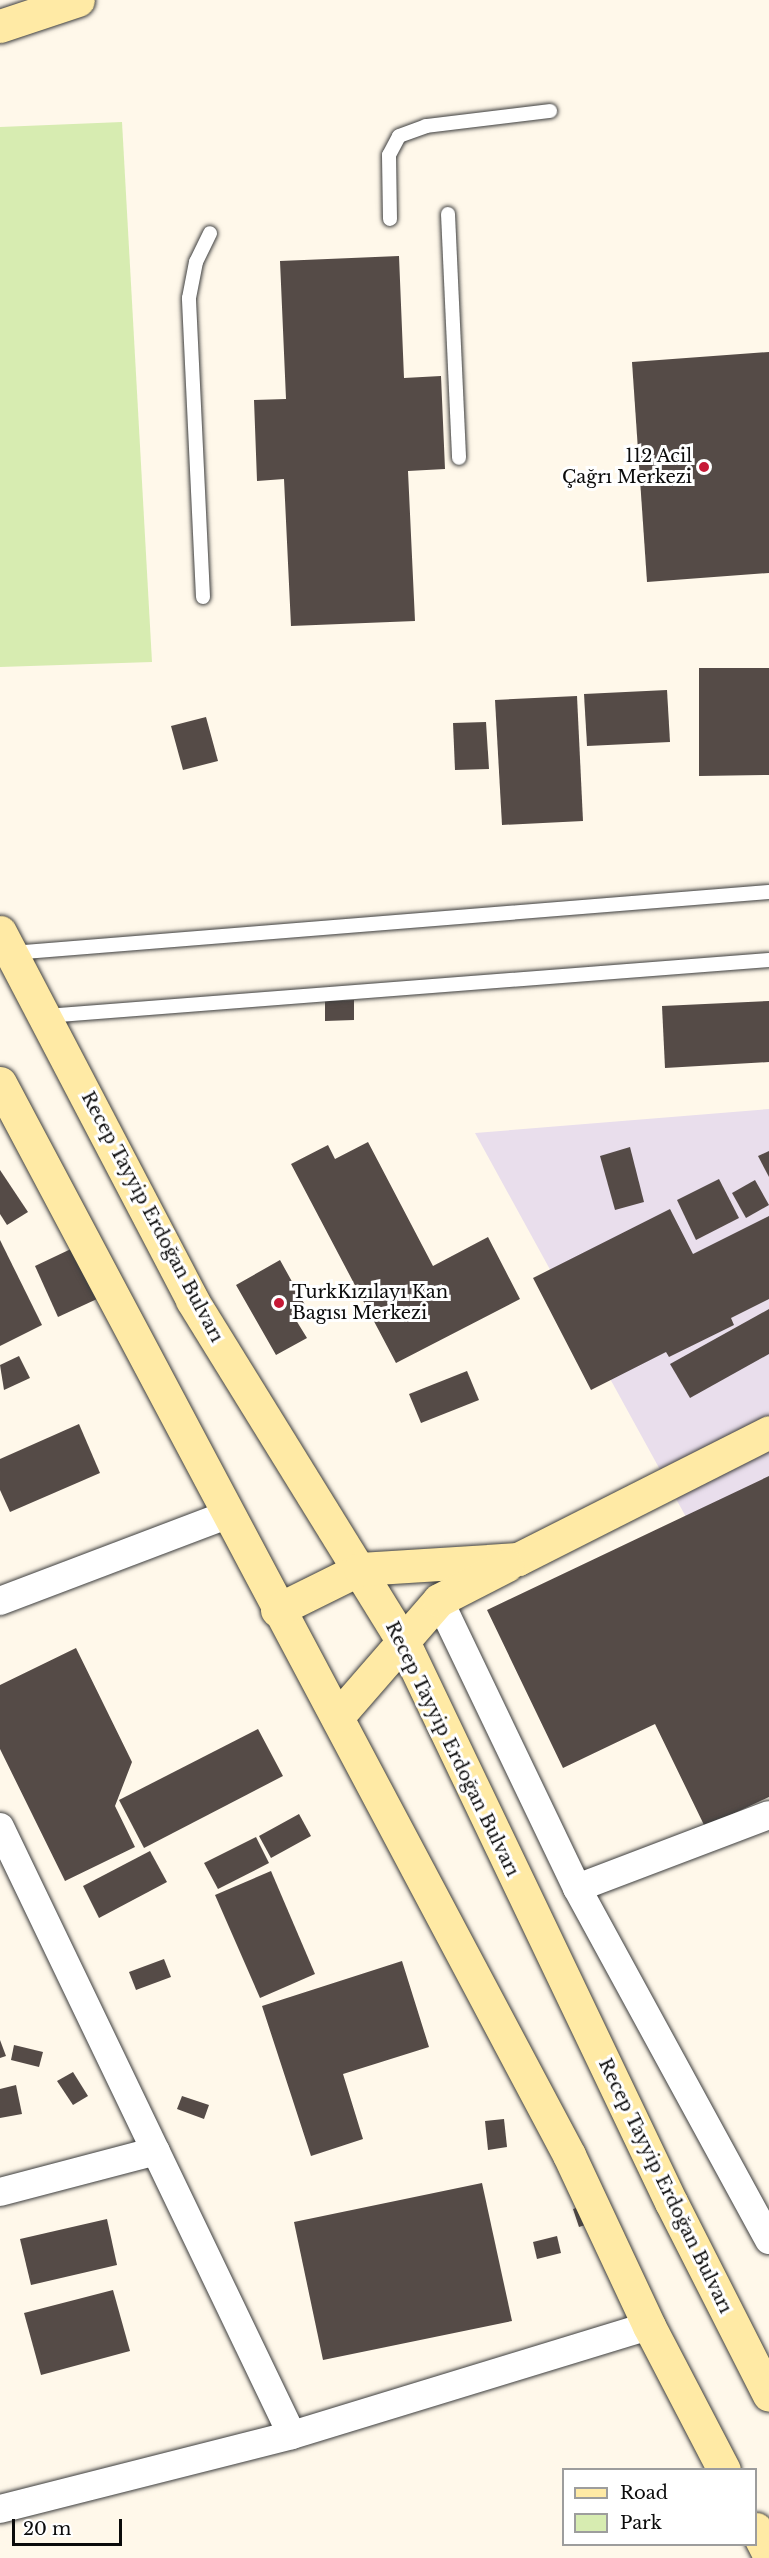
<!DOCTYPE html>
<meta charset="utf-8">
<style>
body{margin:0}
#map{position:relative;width:769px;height:2558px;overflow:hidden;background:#fff8ea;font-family:"Libre Baskerville",serif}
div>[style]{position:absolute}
.industrial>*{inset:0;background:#e9deec}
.green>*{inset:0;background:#d7ecb1}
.building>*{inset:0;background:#554b47}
.roads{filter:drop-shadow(0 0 2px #3e3e3e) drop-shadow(0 0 2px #3e3e3e)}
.lane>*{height:14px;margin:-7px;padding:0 7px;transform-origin:7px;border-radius:7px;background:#fff}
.street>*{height:28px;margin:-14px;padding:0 14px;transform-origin:14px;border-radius:14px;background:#fff}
.secondary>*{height:33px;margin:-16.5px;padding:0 16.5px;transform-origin:16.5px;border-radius:16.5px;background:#ffeaa5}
.dots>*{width:16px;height:16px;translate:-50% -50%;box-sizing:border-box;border:3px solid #fff;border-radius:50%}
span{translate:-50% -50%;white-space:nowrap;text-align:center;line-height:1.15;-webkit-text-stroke:6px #fff;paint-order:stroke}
.poi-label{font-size:18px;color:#0b0b0b}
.right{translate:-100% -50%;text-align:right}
.left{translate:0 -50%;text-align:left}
.street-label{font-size:18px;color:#0b0b0b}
.legend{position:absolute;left:562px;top:2468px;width:195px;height:78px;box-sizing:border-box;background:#fff;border:2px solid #9d9d9d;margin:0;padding:8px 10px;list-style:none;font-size:18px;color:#0b0b0b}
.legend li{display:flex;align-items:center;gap:12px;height:30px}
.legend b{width:30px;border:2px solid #9d9d9d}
.scale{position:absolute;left:12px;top:2519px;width:110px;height:27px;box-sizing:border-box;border:3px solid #0b0b0b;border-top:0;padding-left:8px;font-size:18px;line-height:21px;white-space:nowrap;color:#0b0b0b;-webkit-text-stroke:4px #fff;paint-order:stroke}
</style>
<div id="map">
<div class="industrial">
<i style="clip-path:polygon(769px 1109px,769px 1668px,475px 1133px)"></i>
</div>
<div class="green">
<i style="clip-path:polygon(122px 122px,152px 662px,0 667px,0 127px)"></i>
</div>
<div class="building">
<i style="clip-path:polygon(399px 256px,404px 378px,441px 376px,445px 469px,408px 471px,415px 621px,291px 626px,284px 479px,257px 481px,254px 400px,286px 399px,280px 261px)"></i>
<i style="clip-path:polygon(769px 352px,769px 573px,647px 582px,632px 362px)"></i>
<i style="clip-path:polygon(699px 668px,769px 668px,769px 775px,699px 776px)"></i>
<i style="clip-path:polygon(667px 690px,670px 742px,587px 746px,584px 694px)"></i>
<i style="clip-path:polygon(577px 696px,583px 821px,502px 825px,495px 700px)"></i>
<i style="clip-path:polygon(206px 717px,218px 761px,183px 770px,171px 726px)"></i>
<i style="clip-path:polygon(486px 722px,489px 769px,455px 770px,453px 723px)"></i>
<i style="clip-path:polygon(354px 1000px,354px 1020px,325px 1021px,325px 1001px)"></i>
<i style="clip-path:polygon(769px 1001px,769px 1062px,665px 1068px,662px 1006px)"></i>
<i style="clip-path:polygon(368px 1142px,433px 1266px,488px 1237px,520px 1299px,396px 1363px,291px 1164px,328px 1145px,335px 1159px)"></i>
<i style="clip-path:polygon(630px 1147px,644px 1202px,615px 1210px,600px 1156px)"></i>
<i style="clip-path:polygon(769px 1151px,769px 1177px,758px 1156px)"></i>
<i style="clip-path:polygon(0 1170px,28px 1212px,7px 1225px,0 1214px)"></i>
<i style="clip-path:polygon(719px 1179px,739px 1218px,696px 1240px,677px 1200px)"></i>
<i style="clip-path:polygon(755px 1180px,769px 1205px,746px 1218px,732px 1193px)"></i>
<i style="clip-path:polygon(670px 1209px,693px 1254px,769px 1216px,769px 1299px,731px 1318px,734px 1325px,669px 1357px,666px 1352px,591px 1390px,533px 1278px)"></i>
<i style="clip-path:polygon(0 1240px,42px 1325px,0 1346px)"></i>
<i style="clip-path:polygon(73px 1248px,97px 1299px,58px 1317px,35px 1266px)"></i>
<i style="clip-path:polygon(280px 1260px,305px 1305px,291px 1312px,307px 1338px,276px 1355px,236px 1285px)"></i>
<i style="clip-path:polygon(769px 1309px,769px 1354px,690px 1398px,670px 1364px)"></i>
<i style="clip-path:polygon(19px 1356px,30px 1378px,4px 1390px,0 1365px)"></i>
<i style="clip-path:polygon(467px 1371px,479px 1400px,421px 1423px,409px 1394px)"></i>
<i style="clip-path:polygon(79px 1424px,100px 1473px,10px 1512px,0 1490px,0 1459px)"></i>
<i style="clip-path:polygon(769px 1476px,769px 1797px,705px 1827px,655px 1724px,563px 1768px,487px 1610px)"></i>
<i style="clip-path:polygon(76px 1648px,132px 1762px,115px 1806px,135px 1847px,65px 1881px,0 1749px,0 1685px)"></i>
<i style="clip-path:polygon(258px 1729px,283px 1776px,144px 1848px,119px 1800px)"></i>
<i style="clip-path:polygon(299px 1814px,311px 1836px,271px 1858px,259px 1836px)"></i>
<i style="clip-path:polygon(256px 1837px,269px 1863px,218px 1889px,204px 1863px)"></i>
<i style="clip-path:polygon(150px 1851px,167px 1882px,99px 1918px,83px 1886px)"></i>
<i style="clip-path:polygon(271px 1871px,315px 1974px,260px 1998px,215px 1895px)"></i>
<i style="clip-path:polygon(164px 1959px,171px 1977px,136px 1990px,129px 1972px)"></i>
<i style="clip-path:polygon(402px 1961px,429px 2047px,343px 2074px,363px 2139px,311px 2156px,262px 2006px)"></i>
<i style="clip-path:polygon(0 2040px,6px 2056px,0 2058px)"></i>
<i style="clip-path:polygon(14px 2045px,43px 2052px,39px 2067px,11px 2060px)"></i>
<i style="clip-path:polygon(73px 2072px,88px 2096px,73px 2105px,57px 2081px)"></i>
<i style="clip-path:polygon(16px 2085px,22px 2114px,0 2118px,0 2089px)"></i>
<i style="clip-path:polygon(182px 2096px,209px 2105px,204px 2119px,177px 2109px)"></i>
<i style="clip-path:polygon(504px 2119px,507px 2147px,488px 2150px,485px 2121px)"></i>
<i style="clip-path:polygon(482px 2183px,512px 2321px,323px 2360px,294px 2222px)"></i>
<i style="clip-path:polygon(585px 2205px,591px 2223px,579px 2227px,573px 2209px)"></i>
<i style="clip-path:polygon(107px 2219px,117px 2265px,31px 2285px,20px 2239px)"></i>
<i style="clip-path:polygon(557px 2236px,561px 2253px,537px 2259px,533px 2242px)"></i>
<i style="clip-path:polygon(113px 2290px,130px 2351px,41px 2375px,24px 2313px)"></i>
</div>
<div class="roads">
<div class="lane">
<i style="left:448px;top:214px;width:244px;rotate:87.4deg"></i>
<i style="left:390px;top:219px;width:64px;rotate:-90.9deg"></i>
<i style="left:389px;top:155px;width:21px;rotate:-62deg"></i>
<i style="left:399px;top:136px;width:29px;rotate:-20deg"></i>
<i style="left:426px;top:126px;width:125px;rotate:-6.9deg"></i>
<i style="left:203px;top:597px;width:299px;rotate:-92.7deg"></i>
<i style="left:189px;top:298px;width:37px;rotate:-79deg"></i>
<i style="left:196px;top:262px;width:32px;rotate:-64deg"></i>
<i style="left:12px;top:953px;width:759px;rotate:-4.61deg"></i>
<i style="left:46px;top:1016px;width:725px;rotate:-4.43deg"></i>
</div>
<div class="street">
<i style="left:439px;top:1600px;width:319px;rotate:64.4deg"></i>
<i style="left:577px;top:1888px;width:401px;rotate:61.4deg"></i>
<i style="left:0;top:1601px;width:242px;rotate:-20.8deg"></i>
<i style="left:0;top:1827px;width:674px;rotate:64.35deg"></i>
<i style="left:577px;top:1888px;width:205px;rotate:-20.8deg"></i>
<i style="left:0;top:2192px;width:161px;rotate:-14.7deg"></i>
<i style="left:0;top:2509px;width:301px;rotate:-14.2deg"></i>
<i style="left:292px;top:2435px;width:373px;rotate:-17deg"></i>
</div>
<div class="secondary">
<i style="left:0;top:26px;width:82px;rotate:-18.4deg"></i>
<i style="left:0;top:932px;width:415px;rotate:62.4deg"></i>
<i style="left:192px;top:1300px;width:401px;rotate:58.3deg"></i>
<i style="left:403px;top:1641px;width:622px;rotate:64.47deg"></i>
<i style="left:671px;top:2202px;width:216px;rotate:63.1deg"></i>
<i style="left:0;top:1083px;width:1214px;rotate:62.04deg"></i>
<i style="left:569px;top:2155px;width:189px;rotate:64.9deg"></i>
<i style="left:649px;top:2326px;width:162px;rotate:62.5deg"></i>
<i style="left:277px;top:1610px;width:93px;rotate:-26.3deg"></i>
<i style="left:360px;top:1569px;width:158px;rotate:-3.6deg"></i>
<i style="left:518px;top:1559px;width:281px;rotate:-26.8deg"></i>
<i style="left:339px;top:1715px;width:152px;rotate:-49deg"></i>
<i style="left:439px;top:1600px;width:76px;rotate:-27.2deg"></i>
<i style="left:756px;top:2529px;width:28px;rotate:63deg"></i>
</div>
</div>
<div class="dots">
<i style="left:704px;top:467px;background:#c61936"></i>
<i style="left:279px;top:1303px;background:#c61936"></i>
</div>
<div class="poi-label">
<span class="right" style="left:692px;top:467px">112 Acil<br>Çağrı Merkezi</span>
<span class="left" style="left:292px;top:1303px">TurkKızılayı Kan<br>Bagısı Merkezi</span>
</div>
<div class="street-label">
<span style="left:152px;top:1217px;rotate:62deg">Recep Tayyip Erdoğan Bulvarı</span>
<span style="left:452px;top:1749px;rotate:64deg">Recep Tayyip Erdoğan Bulvarı</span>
<span style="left:665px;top:2186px;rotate:64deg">Recep Tayyip Erdoğan Bulvarı</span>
</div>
<ul class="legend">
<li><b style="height:8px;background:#ffeaa5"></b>Road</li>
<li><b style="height:16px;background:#d7ecb1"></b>Park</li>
</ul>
<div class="scale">20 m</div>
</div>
